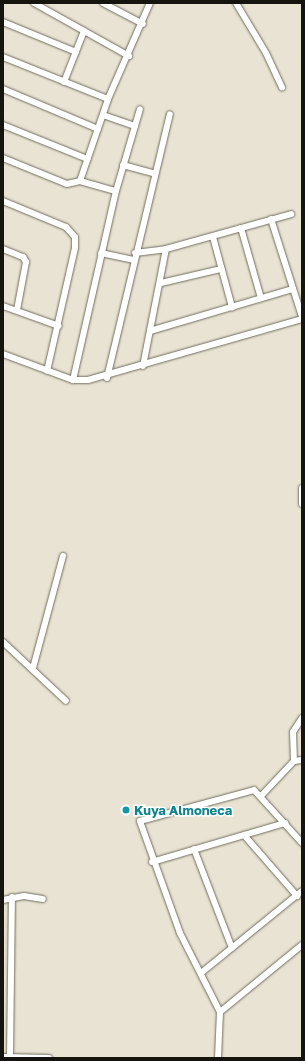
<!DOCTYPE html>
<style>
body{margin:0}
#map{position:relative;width:305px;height:1061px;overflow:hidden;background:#e8e3d3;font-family:"Golos Text",sans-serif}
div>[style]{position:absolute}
.roads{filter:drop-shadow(0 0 1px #716d5e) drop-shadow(0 0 1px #716d5e)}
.minor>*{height:6px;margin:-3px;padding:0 3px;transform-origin:3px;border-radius:3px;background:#fff}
.dots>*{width:11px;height:11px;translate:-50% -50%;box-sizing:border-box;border:2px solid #fff;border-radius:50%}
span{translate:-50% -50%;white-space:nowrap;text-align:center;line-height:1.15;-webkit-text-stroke:3px #fff;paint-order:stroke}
.culture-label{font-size:13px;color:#0d838f;font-weight:700}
.left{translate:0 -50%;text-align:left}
.frame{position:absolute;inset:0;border:4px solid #16140f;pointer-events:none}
</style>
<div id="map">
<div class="roads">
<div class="minor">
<i style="left:34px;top:3px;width:109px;rotate:29.2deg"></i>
<i style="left:103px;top:3px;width:45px;rotate:27.7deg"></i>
<i style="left:236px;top:3px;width:58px;rotate:59deg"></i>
<i style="left:266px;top:53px;width:38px;rotate:65deg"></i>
<i style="left:3px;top:22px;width:79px;rotate:22.3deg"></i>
<i style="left:3px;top:57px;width:113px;rotate:21.8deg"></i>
<i style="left:64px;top:82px;width:55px;rotate:-68.6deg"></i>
<i style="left:3px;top:89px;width:103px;rotate:22.8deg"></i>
<i style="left:103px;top:115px;width:34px;rotate:19deg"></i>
<i style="left:3px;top:125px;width:91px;rotate:22deg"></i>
<i style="left:3px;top:158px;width:69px;rotate:22.1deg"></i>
<i style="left:67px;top:184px;width:13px;rotate:-13deg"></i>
<i style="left:80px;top:181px;width:87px;rotate:-71.1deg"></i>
<i style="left:108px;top:99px;width:105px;rotate:-66.4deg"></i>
<i style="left:123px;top:165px;width:31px;rotate:15deg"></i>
<i style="left:80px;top:181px;width:37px;rotate:16deg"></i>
<i style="left:3px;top:201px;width:68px;rotate:22.4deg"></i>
<i style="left:66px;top:227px;width:13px;rotate:48deg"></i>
<i style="left:75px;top:237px;width:11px;rotate:90deg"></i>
<i style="left:75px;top:248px;width:126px;rotate:102.8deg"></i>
<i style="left:271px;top:219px;width:103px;rotate:72.4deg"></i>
<i style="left:241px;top:228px;width:73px;rotate:74.1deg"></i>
<i style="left:213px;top:237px;width:73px;rotate:74.8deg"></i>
<i style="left:3px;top:249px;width:22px;rotate:22deg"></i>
<i style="left:23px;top:257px;width:6px;rotate:59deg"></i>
<i style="left:26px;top:262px;width:49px;rotate:100.6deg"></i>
<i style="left:101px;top:253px;width:33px;rotate:12deg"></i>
<i style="left:135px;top:253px;width:31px;rotate:-7deg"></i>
<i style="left:166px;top:249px;width:130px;rotate:-15.6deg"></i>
<i style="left:161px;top:283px;width:62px;rotate:-13.1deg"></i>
<i style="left:3px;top:306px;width:59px;rotate:19.7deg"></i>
<i style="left:150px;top:331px;width:149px;rotate:-16.4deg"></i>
<i style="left:3px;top:354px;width:75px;rotate:20.4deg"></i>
<i style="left:73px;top:380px;width:15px"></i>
<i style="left:88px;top:380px;width:223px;rotate:-15.9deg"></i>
<i style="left:143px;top:366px;width:119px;rotate:-78.9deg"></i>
<i style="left:107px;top:378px;width:271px;rotate:-76.6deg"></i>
<i style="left:73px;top:380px;width:194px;rotate:-77.2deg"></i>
<i style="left:116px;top:191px;width:85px;rotate:-73.7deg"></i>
<i style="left:302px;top:488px;width:16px;rotate:90deg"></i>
<i style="left:3px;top:642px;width:86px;rotate:43.1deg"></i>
<i style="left:33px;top:668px;width:116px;rotate:-75deg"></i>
<i style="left:294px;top:761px;width:8px;rotate:-7deg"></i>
<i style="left:262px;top:795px;width:47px;rotate:-46.7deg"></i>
<i style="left:294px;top:761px;width:29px;rotate:-92deg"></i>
<i style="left:293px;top:732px;width:17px;rotate:-57deg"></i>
<i style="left:244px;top:835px;width:81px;rotate:49deg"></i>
<i style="left:194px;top:849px;width:106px;rotate:69deg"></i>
<i style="left:152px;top:862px;width:139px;rotate:-16.3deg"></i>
<i style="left:3px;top:900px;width:21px;rotate:-11deg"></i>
<i style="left:24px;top:896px;width:19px;rotate:9deg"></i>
<i style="left:201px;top:973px;width:130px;rotate:-39.1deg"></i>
<i style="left:220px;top:1012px;width:89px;rotate:-116.9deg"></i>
<i style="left:180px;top:933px;width:119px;rotate:-109.7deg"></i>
<i style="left:140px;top:821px;width:118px;rotate:-15.2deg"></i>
<i style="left:254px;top:790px;width:72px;rotate:47.8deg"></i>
<i style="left:3px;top:1057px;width:46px;rotate:1.2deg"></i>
<i style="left:10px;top:1057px;width:160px;rotate:-89.3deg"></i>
<i style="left:218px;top:1058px;width:46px;rotate:-87.5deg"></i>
<i style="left:220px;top:1012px;width:106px;rotate:-39.3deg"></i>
</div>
</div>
<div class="dots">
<i style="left:126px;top:810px;background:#0f9aa8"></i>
</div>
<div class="culture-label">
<span class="left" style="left:134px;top:810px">Kuya Almoneca</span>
</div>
<div class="frame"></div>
</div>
